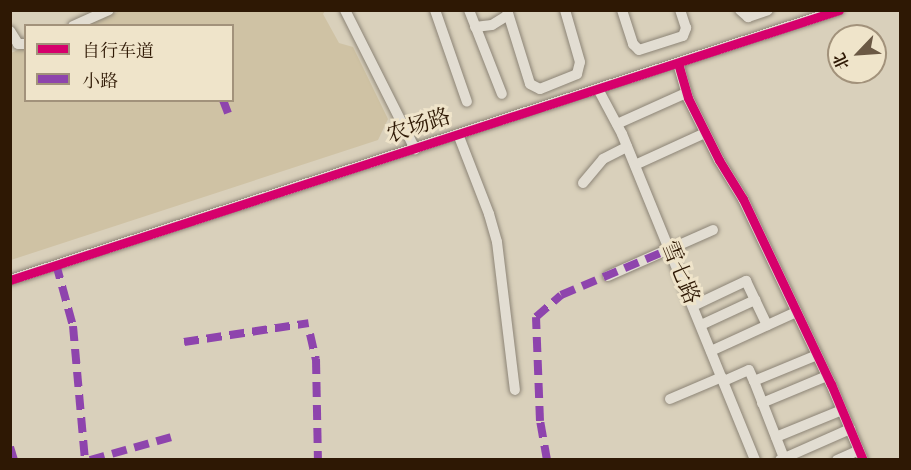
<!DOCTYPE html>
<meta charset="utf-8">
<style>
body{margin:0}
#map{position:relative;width:911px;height:470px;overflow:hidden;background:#d9d0bb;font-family:"Old Standard TT","Noto Serif SC",serif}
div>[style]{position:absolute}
.green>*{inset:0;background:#cfc2a4}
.roads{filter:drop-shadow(0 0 2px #8c8476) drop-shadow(0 0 2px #8c8476)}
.minor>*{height:10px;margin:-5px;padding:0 5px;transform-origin:5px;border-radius:5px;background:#e2ddd2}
.quiet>*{height:8px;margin-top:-4px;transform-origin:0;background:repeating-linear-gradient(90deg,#8e44ad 0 15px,transparent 0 23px)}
.cycleway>*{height:9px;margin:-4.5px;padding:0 4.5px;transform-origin:4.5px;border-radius:4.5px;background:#d6006c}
span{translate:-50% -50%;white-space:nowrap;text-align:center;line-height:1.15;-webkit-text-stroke:6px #efe4ca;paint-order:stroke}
.street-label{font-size:22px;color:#2e1804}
.frame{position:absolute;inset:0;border:12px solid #2e1804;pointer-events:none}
.legend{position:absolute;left:24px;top:24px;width:210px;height:78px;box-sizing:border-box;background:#efe4ca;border:2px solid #a2927b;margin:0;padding:8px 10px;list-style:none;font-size:18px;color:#2e1804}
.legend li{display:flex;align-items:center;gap:12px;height:30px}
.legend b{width:30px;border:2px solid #a2927b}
.north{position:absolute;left:827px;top:24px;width:60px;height:60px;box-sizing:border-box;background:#efe4ca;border:2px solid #a2927b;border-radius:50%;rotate:245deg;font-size:16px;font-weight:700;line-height:24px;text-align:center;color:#2e1804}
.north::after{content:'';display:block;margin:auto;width:21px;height:27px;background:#6a5844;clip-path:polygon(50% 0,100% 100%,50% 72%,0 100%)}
</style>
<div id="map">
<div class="green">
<i style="clip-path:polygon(120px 11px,325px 11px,323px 14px,339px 43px,353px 47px,388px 119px,378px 140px,11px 260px,11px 53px,25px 47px,26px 100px,232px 100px,232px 26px,81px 25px)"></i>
</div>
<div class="roads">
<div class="minor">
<i style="left:345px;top:10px;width:156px;rotate:63.3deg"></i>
<i style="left:435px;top:10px;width:97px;rotate:70.8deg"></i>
<i style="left:469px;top:10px;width:90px;rotate:68.6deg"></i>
<i style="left:507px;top:10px;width:77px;rotate:72.7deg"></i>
<i style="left:530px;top:84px;width:11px;rotate:27deg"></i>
<i style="left:540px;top:89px;width:40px;rotate:-22deg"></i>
<i style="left:577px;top:74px;width:12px;rotate:-76deg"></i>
<i style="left:580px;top:62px;width:54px;rotate:-106.1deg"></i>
<i style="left:622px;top:10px;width:36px;rotate:72deg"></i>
<i style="left:633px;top:44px;width:8px;rotate:45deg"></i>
<i style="left:639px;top:50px;width:46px;rotate:-17.7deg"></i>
<i style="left:683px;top:36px;width:9px;rotate:-69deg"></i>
<i style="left:686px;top:28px;width:19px;rotate:-108deg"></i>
<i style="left:740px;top:10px;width:11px;rotate:41deg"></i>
<i style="left:748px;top:17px;width:21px;rotate:-19deg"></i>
<i style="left:73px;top:26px;width:39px;rotate:-24deg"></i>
<i style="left:475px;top:27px;width:17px;rotate:-7deg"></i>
<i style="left:492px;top:25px;width:19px;rotate:-32deg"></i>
<i style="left:10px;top:31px;width:15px;rotate:58deg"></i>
<i style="left:18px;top:44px;width:8px"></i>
<i style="left:678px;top:63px;width:36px;rotate:74deg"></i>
<i style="left:688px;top:98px;width:69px;rotate:63.4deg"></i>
<i style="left:719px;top:160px;width:46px;rotate:58.4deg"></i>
<i style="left:743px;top:199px;width:205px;rotate:64.6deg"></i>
<i style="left:831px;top:384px;width:82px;rotate:67.2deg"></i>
<i style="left:598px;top:89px;width:51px;rotate:61.9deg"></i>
<i style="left:622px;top:134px;width:352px;rotate:67.8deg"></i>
<i style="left:617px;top:124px;width:76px;rotate:-24.2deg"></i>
<i style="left:458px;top:134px;width:86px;rotate:68.8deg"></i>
<i style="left:489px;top:214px;width:29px;rotate:74deg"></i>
<i style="left:497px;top:242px;width:149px;rotate:83.1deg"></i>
<i style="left:635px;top:165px;width:77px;rotate:-24.6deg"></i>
<i style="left:583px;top:183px;width:31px;rotate:-50deg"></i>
<i style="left:603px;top:159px;width:27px;rotate:-27deg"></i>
<i style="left:670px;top:249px;width:47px;rotate:-23.8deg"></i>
<i style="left:608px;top:276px;width:67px;rotate:-23.9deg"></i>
<i style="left:10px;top:280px;width:872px;rotate:-18.04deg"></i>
<i style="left:693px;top:306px;width:59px;rotate:-25.3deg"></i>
<i style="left:746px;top:281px;width:49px;rotate:64.5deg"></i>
<i style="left:701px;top:325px;width:60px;rotate:-24.8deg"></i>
<i style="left:711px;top:351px;width:94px;rotate:-24.6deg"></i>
<i style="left:724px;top:381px;width:27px;rotate:-24deg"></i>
<i style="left:749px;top:370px;width:12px;rotate:66deg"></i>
<i style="left:754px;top:381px;width:68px;rotate:-22.4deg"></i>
<i style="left:754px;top:381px;width:83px;rotate:68.7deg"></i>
<i style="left:670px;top:399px;width:56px;rotate:-22.9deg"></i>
<i style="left:762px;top:403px;width:70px;rotate:-22.6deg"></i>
<i style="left:776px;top:437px;width:71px;rotate:-22.2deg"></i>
<i style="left:780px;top:460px;width:77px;rotate:-23.9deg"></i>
<i style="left:837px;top:460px;width:24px;rotate:-24deg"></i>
</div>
</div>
<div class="quiet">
<i style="left:223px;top:100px;width:14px;rotate:69deg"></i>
<i style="left:56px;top:264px;width:64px;rotate:74.7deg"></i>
<i style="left:73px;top:326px;width:135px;rotate:84.9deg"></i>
<i style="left:310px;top:334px;width:26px;rotate:77deg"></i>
<i style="left:316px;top:359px;width:101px;rotate:88.9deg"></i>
<i style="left:184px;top:342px;width:126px;rotate:-8.6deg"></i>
<i style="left:10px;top:447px;width:14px;rotate:73deg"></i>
<i style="left:90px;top:460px;width:88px;rotate:-15.8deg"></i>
<i style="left:547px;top:460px;width:40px;rotate:-100deg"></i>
<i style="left:540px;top:421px;width:104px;rotate:-92.2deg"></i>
<i style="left:536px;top:317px;width:33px;rotate:-41deg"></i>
<i style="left:561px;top:295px;width:118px;rotate:-22.9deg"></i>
</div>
<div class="cycleway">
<i style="left:678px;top:63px;width:36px;rotate:74deg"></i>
<i style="left:688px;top:98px;width:69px;rotate:63.4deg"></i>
<i style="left:719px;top:160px;width:46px;rotate:58.4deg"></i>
<i style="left:743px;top:199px;width:205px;rotate:64.6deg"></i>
<i style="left:831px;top:384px;width:82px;rotate:67.2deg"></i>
<i style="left:10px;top:280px;width:872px;rotate:-18.04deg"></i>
</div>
<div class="street-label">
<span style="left:419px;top:127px;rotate:-18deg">农场路</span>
<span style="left:679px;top:273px;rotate:68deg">雪七路</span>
</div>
<div class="frame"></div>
<ul class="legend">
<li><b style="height:8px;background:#d6006c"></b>自行车道</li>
<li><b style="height:8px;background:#8e44ad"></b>小路</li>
</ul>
<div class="north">北</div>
</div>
